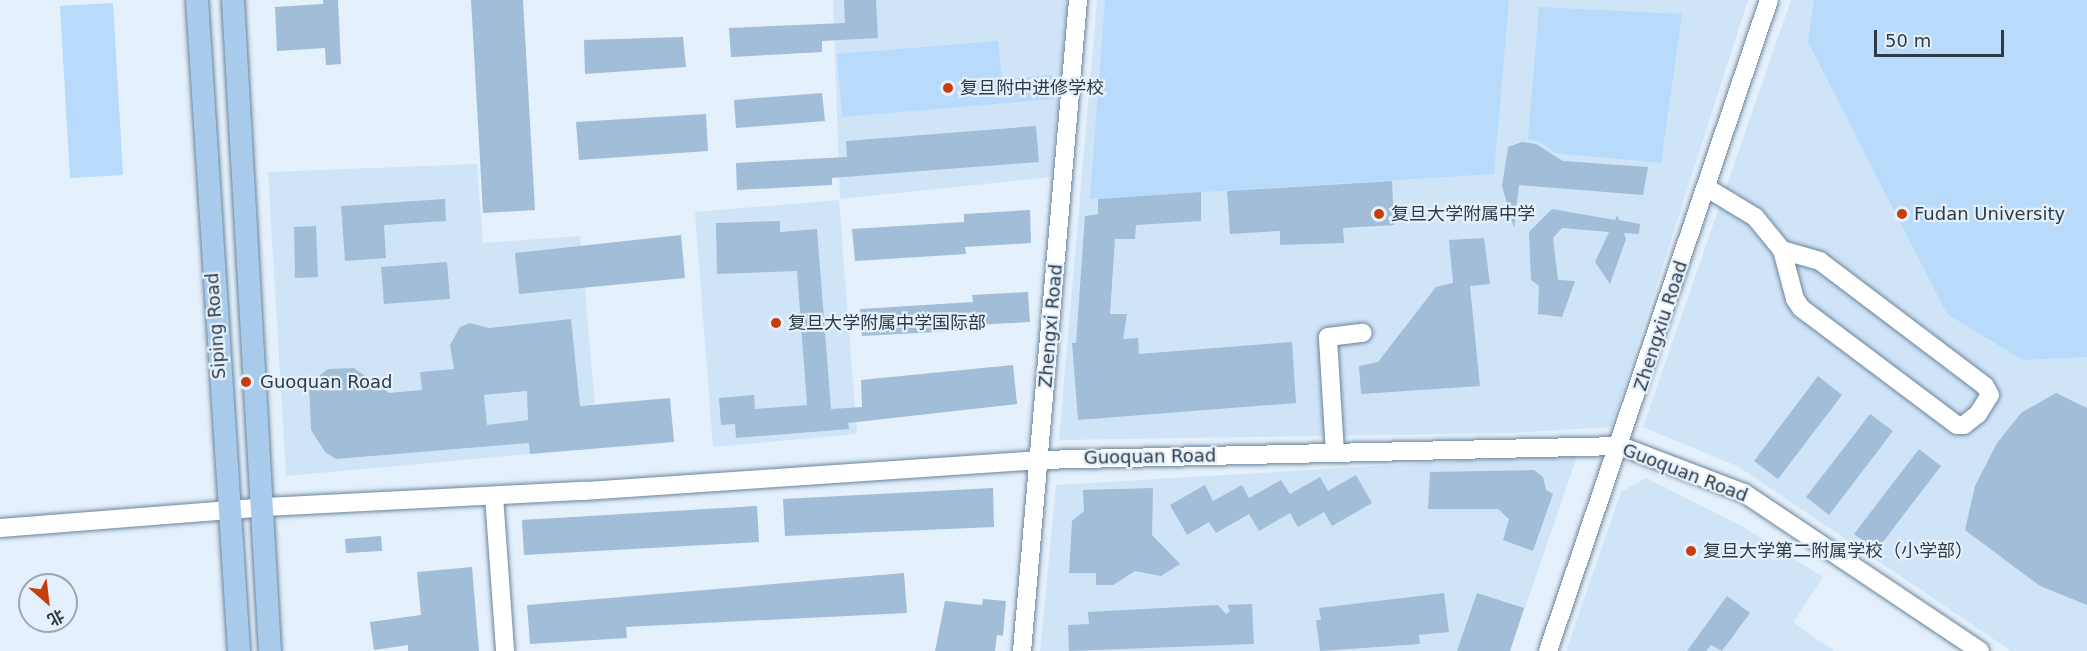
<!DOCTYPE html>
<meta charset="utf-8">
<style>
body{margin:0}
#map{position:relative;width:2087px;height:651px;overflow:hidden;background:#e4f0fb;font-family:"DejaVu Sans","Noto Sans SC",sans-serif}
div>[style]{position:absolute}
.built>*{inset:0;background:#d0e4f8}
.green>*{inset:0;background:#b8dafb}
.building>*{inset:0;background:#a1bdd7}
.roads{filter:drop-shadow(0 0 2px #6a849c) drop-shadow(0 0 2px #6a849c)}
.minor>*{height:18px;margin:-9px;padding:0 9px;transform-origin:9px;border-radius:9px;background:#fff}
.major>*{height:22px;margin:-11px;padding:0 11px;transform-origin:11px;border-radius:11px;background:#a9cbeb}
.dots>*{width:16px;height:16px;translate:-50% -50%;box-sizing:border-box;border:3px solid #e4f0fb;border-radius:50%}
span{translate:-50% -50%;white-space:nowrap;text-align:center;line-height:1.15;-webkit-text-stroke:4.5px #e4f0fb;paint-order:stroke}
.poi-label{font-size:18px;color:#2f3a45}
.left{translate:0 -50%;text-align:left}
.street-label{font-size:18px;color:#2f3a45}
.north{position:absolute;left:18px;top:573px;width:60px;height:60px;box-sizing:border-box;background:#e4f0fb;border:2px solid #9ca7b2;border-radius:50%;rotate:152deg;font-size:16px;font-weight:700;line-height:24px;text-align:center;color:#2f3a45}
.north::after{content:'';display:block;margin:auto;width:21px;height:27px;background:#c63e0e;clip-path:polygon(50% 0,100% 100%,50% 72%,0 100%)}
.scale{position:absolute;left:1874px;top:30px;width:130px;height:27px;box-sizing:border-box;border:3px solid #2f3a45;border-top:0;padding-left:8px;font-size:18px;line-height:21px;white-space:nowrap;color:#2f3a45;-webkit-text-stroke:4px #e4f0fb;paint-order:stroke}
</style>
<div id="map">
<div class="built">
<i style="clip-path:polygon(833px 0,1068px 0,1051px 177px,840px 199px)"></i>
<i style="clip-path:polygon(1097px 0,1748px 0,1611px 427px,1512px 433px,1059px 440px)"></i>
<i style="clip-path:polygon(1791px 0,2087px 0,2087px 651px,2011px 651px,1739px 467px,1643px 427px)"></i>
<i style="clip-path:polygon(477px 164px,483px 243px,580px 236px,595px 404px,532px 410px,530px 454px,286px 476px,268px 172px)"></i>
<i style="clip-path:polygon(839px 200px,857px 434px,713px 447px,695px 212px)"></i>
<i style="clip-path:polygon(1578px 454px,1510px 651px,1040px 651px,1056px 485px)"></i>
<i style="clip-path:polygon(1646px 478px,1740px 525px,1823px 577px,1793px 622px,1834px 651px,1566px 651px,1621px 492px)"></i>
</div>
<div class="green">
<i style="clip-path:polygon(1105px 0,1509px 0,1494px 174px,1090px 199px)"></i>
<i style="clip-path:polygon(1814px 0,2087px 0,2087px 357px,2023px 360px,1947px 314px,1808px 42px)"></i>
<i style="clip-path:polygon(113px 3px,123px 175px,70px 178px,60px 6px)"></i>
<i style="clip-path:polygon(1539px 7px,1682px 14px,1661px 163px,1555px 153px,1542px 142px,1528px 139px)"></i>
<i style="clip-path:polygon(998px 41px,1002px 79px,1052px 75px,1054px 99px,842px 117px,837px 54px)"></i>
</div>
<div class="building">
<i style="clip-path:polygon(323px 0,338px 0,341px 64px,326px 65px,325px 48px,277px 51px,275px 7px,323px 4px)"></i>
<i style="clip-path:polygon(471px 0,523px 0,535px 210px,483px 213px)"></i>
<i style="clip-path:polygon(844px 0,876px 0,878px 38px,822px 41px,822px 52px,731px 57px,729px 28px,845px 23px)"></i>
<i style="clip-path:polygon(683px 37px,686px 67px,585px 74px,584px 40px)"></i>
<i style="clip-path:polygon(822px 93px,825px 121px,736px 128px,734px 100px)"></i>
<i style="clip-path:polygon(706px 114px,708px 151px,579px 160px,576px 122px)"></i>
<i style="clip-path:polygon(1036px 126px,1039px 162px,832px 178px,832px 185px,737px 190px,736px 163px,847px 157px,846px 141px)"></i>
<i style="clip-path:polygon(1522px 142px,1536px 144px,1563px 161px,1648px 167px,1643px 195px,1519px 185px,1514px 228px,1502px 186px,1508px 147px)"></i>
<i style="clip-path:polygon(1392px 181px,1394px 225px,1343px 228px,1344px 243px,1280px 245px,1280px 231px,1230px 234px,1227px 191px)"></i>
<i style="clip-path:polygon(1201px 192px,1201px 221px,1136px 225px,1135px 239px,1115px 239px,1110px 314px,1127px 314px,1123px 339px,1138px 338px,1139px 354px,1292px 342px,1296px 403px,1078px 420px,1072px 343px,1076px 343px,1085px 216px,1098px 214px,1098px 199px)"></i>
<i style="clip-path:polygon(445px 199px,446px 221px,384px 225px,386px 258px,345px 261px,341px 206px)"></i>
<i style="clip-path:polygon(1552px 209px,1615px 220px,1617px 215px,1619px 220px,1640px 224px,1639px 234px,1624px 233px,1626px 239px,1610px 284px,1595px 262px,1609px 232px,1562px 228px,1553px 238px,1558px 280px,1575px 281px,1562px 317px,1538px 314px,1539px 286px,1531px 280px,1529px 232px)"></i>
<i style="clip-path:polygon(1030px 210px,1031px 243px,965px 247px,966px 254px,855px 261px,852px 229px,964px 222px,964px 214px)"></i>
<i style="clip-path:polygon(780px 221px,780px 232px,817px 229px,831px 409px,862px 407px,861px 380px,1013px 365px,1017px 404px,848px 423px,849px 429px,736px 438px,735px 424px,721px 425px,719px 398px,754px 395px,755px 409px,807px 405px,797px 271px,717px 274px,716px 223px)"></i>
<i style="clip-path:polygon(316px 226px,318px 277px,295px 278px,294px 227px)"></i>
<i style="clip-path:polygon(681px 235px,685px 278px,519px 294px,515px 253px)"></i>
<i style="clip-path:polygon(1484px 238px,1490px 284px,1470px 286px,1480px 386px,1361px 394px,1359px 366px,1378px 362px,1436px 287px,1453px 283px,1449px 240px)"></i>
<i style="clip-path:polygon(447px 262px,450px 299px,384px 304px,381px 267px)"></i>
<i style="clip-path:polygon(1028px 292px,1030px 322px,973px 325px,974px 330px,862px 336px,860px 309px,973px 302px,972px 295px)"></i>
<i style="clip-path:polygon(evenodd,571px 319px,580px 406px,670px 398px,674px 442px,530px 454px,529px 443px,336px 459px,325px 452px,311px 430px,309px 383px,328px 369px,354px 368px,389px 393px,422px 390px,420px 372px,454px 369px,450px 345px,460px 327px,470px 323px,489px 328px,571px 319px,527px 391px,528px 420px,487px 425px,484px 395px,527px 391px)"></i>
<i style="clip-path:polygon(1818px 376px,1842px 395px,1778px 479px,1754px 461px)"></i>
<i style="clip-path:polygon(2056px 393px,2087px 408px,2087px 605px,2040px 586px,1965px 530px,1975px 486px,1997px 443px,2021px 413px)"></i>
<i style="clip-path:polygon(1870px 414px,1893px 431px,1829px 515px,1806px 497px)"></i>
<i style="clip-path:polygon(1919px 449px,1941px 466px,1876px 551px,1854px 534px)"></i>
<i style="clip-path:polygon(1534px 470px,1543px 477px,1546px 490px,1553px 494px,1533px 551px,1503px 540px,1509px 519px,1498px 509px,1428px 509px,1430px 472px)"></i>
<i style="clip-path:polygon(1356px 475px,1372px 503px,1332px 526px,1324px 512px,1298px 527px,1290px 513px,1259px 531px,1249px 514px,1216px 533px,1209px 522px,1187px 535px,1170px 505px,1205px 485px,1213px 501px,1242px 485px,1249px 498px,1281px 480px,1290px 494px,1320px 477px,1328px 491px)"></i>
<i style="clip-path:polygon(993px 488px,994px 527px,785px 536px,783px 499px)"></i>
<i style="clip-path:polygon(1153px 488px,1152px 535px,1180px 564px,1161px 576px,1135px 571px,1113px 585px,1096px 585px,1096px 573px,1069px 573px,1072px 521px,1084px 511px,1083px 490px)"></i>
<i style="clip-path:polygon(757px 506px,759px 542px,524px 555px,522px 520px)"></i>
<i style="clip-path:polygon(381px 536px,382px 551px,346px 553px,345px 539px)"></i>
<i style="clip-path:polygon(472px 567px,479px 651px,408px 651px,408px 645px,374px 650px,370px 622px,421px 615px,417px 572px)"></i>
<i style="clip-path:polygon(904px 573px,907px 613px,626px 627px,627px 638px,530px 644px,527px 605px)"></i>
<i style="clip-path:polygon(1444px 593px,1449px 632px,1419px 635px,1420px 644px,1320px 651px,1316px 620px,1321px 620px,1319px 608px)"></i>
<i style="clip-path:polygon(1477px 593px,1524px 608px,1510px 651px,1457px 651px)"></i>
<i style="clip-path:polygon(1727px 596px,1750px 613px,1722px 651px,1711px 645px,1706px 651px,1687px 651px)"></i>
<i style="clip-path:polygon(983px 599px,1006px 601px,1003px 636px,997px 635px,995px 651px,935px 651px,945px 601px,982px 605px)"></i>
<i style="clip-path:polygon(1252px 604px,1254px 644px,1069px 651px,1068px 625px,1089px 624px,1088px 612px,1218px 605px,1226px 614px,1230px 611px,1227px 605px)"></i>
</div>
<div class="roads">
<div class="minor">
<i style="left:1707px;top:188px;width:56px;rotate:31.1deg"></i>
<i style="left:1755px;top:217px;width:43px;rotate:50.7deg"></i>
<i style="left:1782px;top:250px;width:51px;rotate:75.1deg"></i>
<i style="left:1795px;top:299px;width:11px;rotate:56deg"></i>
<i style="left:1801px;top:308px;width:195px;rotate:36.9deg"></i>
<i style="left:1957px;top:425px;width:7px"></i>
<i style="left:1964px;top:425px;width:18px;rotate:-38deg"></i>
<i style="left:1978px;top:414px;width:22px;rotate:-58deg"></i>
<i style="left:1990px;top:395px;width:10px;rotate:-119deg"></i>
<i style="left:1985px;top:386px;width:207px;rotate:-142.9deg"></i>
<i style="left:1820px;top:261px;width:40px;rotate:-164deg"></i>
<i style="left:1335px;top:453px;width:116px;rotate:-93.5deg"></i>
<i style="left:1328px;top:337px;width:35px;rotate:-7deg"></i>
<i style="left:494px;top:496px;width:155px;rotate:85.9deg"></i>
<i style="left:0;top:528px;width:266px;rotate:-4.5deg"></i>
<i style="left:265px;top:507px;width:320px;rotate:-2.9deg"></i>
<i style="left:585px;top:491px;width:455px;rotate:-3.9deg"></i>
<i style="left:1039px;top:460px;width:582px;rotate:-1.38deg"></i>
<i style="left:1621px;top:446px;width:132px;rotate:20.9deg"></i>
<i style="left:1744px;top:493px;width:284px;rotate:33.8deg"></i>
<i style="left:1022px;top:651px;width:653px;rotate:-85.08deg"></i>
<i style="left:1548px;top:651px;width:687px;rotate:-71.25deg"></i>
</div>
<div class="major">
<i style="left:197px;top:0;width:652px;rotate:86.31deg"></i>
<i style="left:233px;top:0;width:652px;rotate:86.75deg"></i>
</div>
</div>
<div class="dots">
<i style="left:948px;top:88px;background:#c63e0e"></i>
<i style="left:1379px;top:214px;background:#c63e0e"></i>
<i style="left:1902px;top:214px;background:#c63e0e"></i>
<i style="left:776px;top:323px;background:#c63e0e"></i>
<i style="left:246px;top:382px;background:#c63e0e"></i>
<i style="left:1691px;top:551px;background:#c63e0e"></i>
</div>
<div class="poi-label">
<span class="left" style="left:960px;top:88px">复旦附中进修学校</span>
<span class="left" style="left:1391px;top:214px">复旦大学附属中学</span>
<span class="left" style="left:1914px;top:214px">Fudan University</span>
<span class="left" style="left:788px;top:323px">复旦大学附属中学国际部</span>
<span class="left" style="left:260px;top:382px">Guoquan Road</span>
<span class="left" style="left:1703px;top:551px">复旦大学第二附属学校（小学部）</span>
</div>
<div class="street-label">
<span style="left:216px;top:326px;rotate:-94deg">Siping Road</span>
<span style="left:1051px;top:326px;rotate:-85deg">Zhengxi Road</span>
<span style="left:1661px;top:326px;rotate:-72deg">Zhengxiu Road</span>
<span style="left:1150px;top:457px;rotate:-1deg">Guoquan Road</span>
<span style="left:1685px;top:473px;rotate:21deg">Guoquan Road</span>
</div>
<div class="north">北</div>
<div class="scale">50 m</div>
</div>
